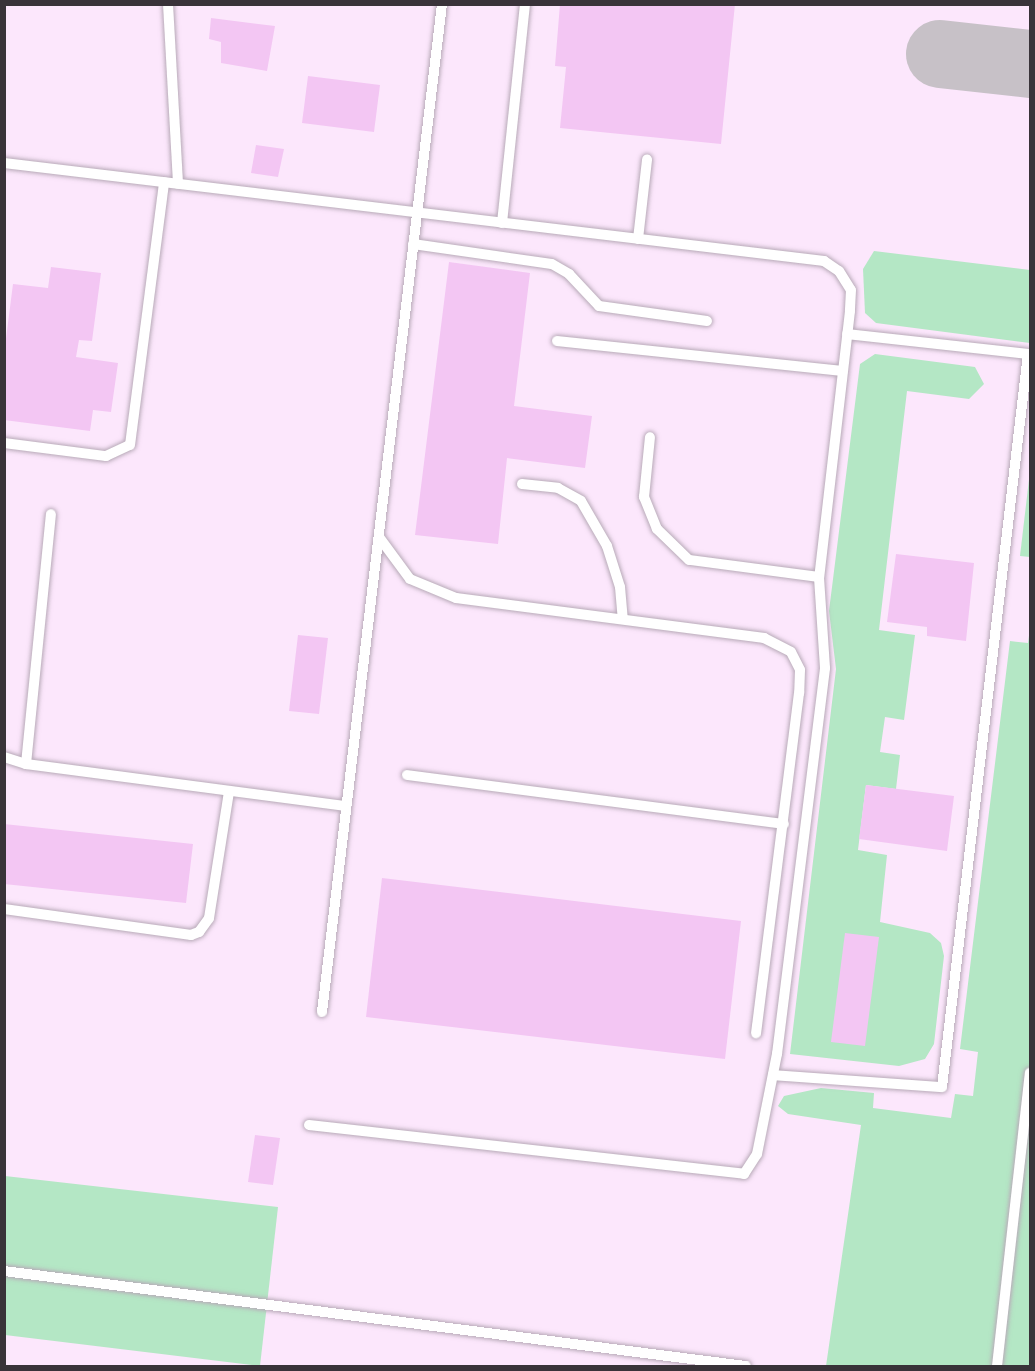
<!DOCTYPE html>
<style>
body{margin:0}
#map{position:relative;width:1035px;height:1371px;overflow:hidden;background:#fdf7fd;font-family:Montserrat,sans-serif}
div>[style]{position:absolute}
.built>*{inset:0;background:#fce7fc}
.green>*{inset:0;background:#b4e7c5}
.taxiway>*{height:68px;margin:-34px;padding:0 34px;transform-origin:34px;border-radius:34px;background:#c7c1c7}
.building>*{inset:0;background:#f3c6f3}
.roads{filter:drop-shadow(0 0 2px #b8aab8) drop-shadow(0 0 2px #b8aab8)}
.lane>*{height:10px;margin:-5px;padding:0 5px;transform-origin:5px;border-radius:5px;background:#fff}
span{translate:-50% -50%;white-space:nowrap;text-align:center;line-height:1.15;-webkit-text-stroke:4.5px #fff;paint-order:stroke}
.frame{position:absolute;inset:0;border:6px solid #393339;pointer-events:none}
</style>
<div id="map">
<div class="built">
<i style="clip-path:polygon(5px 5px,1030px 5px,1030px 1366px,5px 1366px)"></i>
</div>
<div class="green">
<i style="clip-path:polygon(874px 251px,1030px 270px,1030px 343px,876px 323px,865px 313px,863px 269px)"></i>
<i style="clip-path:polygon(875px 354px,975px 367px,984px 384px,969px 399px,907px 391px,879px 630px,915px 635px,904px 720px,885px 717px,880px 752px,900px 755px,896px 789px,866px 785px,858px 850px,887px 855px,880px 922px,930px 933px,941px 943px,944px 956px,934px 1044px,925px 1059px,899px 1066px,790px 1054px,836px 669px,829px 611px,860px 364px)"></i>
<i style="clip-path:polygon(1030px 471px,1030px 557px,1020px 556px)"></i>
<i style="clip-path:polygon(1030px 628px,1030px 1366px,826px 1366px,861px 1125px,788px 1114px,778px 1106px,784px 1096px,821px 1088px,874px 1093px,873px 1108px,951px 1118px,955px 1094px,973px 1096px,978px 1052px,960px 1049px,1010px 641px,1028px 643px)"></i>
<i style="clip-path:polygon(5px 1176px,278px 1207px,260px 1366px,5px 1335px)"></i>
</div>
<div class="taxiway">
<i style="left:940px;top:54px;width:91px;rotate:6.3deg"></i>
</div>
<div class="building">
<i style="clip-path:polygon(560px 4px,735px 4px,721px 144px,560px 128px,566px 67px,555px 66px)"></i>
<i style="clip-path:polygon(211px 18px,275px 26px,267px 71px,221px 63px,221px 42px,209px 39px)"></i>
<i style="clip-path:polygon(308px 76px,380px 85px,374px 132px,302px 123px)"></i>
<i style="clip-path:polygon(256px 145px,284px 149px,278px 177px,251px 173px)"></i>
<i style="clip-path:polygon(449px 262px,530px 273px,514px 406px,592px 416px,585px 468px,507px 458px,498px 544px,415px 535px)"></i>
<i style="clip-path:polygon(51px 267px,101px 273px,92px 341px,79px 340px,76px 357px,118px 363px,111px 412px,93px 410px,90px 431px,4px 420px,4px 354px,13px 284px,48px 288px)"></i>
<i style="clip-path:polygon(896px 554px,974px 563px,966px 641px,927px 636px,927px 627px,887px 622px)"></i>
<i style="clip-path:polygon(298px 635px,328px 638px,319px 714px,289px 711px)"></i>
<i style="clip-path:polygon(866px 785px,954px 796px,947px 851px,859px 839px)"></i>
<i style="clip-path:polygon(4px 824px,193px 844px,186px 903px,4px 884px)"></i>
<i style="clip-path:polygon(382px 878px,741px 921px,725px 1059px,366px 1017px)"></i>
<i style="clip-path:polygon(845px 933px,879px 937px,865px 1046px,831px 1042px)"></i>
<i style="clip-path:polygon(255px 1135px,280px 1138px,273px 1185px,248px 1182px)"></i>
</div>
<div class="roads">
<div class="lane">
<i style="left:168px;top:4px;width:180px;rotate:86.8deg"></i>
<i style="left:4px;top:163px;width:826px;rotate:6.82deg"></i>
<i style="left:824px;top:261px;width:18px;rotate:34deg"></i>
<i style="left:839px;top:271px;width:22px;rotate:58deg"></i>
<i style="left:851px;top:290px;width:21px;rotate:93deg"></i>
<i style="left:850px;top:311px;width:268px;rotate:96.6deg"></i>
<i style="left:819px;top:577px;width:131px;rotate:-172.5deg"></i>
<i style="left:689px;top:560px;width:45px;rotate:-135.9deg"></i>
<i style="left:657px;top:529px;width:35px;rotate:-112deg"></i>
<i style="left:644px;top:497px;width:60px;rotate:-84.3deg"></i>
<i style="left:502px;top:223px;width:220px;rotate:-84deg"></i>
<i style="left:638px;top:239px;width:80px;rotate:-83.5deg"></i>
<i style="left:413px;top:244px;width:140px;rotate:8.2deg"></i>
<i style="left:552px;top:264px;width:20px;rotate:30deg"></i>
<i style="left:569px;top:274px;width:44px;rotate:46.8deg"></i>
<i style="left:599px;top:306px;width:109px;rotate:7.9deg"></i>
<i style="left:557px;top:341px;width:287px;rotate:6deg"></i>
<i style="left:4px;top:443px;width:103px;rotate:7.3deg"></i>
<i style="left:106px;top:456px;width:26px;rotate:-25deg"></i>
<i style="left:130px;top:445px;width:265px;rotate:-82.6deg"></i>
<i style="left:522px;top:484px;width:36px;rotate:6deg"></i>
<i style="left:558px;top:488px;width:26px;rotate:29deg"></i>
<i style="left:581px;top:501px;width:52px;rotate:60deg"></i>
<i style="left:607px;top:546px;width:43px;rotate:72.4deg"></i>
<i style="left:620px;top:587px;width:32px;rotate:85deg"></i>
<i style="left:379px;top:537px;width:52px;rotate:53.6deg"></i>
<i style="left:410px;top:579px;width:50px;rotate:22.4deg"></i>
<i style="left:456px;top:598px;width:311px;rotate:7.4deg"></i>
<i style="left:764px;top:638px;width:30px;rotate:27deg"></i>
<i style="left:791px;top:652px;width:20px;rotate:63deg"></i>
<i style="left:800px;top:670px;width:23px;rotate:92deg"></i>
<i style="left:799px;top:693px;width:343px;rotate:97.2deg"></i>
<i style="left:4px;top:757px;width:23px;rotate:18deg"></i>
<i style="left:26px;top:764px;width:323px;rotate:7.5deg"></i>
<i style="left:26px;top:764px;width:251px;rotate:-84.3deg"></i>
<i style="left:407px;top:775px;width:380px;rotate:7.4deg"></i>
<i style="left:4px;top:909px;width:189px;rotate:7.9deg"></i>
<i style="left:191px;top:935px;width:9px;rotate:-21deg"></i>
<i style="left:199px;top:932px;width:17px;rotate:-54deg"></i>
<i style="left:209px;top:918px;width:128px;rotate:-81deg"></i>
<i style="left:322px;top:1012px;width:1015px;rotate:-83.21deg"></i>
<i style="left:773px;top:1075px;width:169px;rotate:4.1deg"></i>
<i style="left:942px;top:1087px;width:738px;rotate:-83.31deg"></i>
<i style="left:1028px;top:354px;width:182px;rotate:-173.7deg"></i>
<i style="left:309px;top:1125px;width:438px;rotate:6.4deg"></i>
<i style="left:744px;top:1174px;width:24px;rotate:-57deg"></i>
<i style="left:757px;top:1154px;width:102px;rotate:-78.7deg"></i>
<i style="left:777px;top:1054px;width:389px;rotate:-82.9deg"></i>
<i style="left:825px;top:668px;width:91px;rotate:-93.8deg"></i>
<i style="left:4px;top:1271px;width:748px;rotate:7.3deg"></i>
<i style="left:997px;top:1366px;width:295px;rotate:-83.6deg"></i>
</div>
</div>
<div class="frame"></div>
</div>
